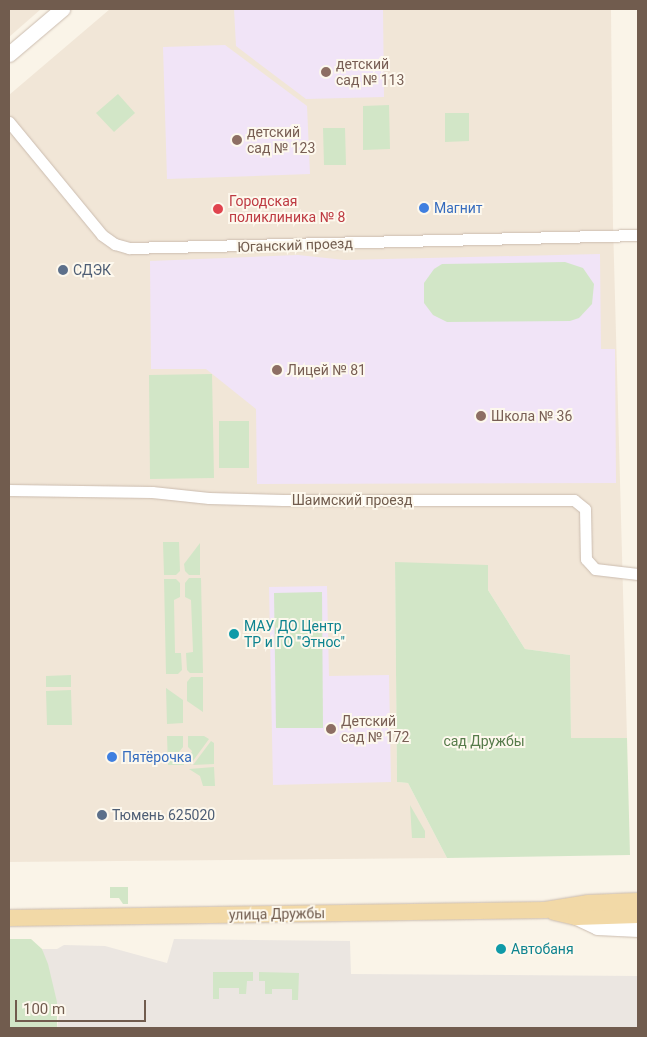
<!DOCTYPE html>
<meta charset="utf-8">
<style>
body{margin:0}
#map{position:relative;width:647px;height:1037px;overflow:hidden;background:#faf4e8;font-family:Roboto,sans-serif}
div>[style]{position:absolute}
.residential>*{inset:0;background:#f1e6d7}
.industrial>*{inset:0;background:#ebe6e1}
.education>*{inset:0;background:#f1e4f7}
.green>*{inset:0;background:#d2e6c7}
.roads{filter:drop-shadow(0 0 1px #cbbcaf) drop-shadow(0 0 1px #cbbcaf)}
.street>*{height:11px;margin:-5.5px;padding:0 5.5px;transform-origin:5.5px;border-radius:5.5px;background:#fff}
.secondary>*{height:15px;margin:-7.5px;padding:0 7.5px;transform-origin:7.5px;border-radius:7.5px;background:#fff}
.primary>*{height:16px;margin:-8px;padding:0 8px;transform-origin:8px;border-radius:8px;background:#f2d9a7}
.dots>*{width:14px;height:14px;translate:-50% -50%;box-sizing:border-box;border:2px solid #fdf8ed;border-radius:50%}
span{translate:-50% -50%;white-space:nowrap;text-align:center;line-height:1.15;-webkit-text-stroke:4px #fdf8ed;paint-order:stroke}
.education-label{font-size:14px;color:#785e54}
.left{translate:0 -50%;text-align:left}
.health-label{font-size:14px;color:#be3a42}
.shop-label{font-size:14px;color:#366cbe}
.street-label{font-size:14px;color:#715c4e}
.service-label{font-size:14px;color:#4e5e75}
.culture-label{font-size:14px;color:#0d838f}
.park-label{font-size:14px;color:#567b4a}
.frame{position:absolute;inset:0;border:10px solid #715c4e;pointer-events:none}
.scale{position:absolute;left:15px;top:1000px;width:131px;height:22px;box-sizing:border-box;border:2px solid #715c4e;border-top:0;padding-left:6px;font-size:15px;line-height:18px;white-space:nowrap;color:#715c4e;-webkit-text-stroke:4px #fdf8ed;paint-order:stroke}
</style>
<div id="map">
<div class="residential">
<i style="clip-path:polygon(9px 9px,41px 9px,9px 37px)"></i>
<i style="clip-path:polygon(110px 9px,611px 9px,613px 224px,627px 738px,571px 738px,570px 655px,525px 649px,488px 590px,395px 562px,397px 782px,408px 783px,447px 858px,9px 862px,9px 95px)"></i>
</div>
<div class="industrial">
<i style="clip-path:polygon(174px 939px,350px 941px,351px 974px,638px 976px,638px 1028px,57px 1028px,59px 1015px,42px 949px,57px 949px,64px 945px,105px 946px,167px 963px)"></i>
</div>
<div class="education">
<i style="clip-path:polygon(234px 9px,383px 9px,384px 97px,306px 99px,236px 46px)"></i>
<i style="clip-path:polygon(225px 45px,307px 106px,310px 174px,167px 179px,163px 47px)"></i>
<i style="clip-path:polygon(600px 254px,601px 349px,615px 349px,616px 483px,257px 484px,256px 409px,206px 369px,151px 369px,150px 261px,298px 255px,345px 260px)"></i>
<i style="clip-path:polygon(327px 586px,329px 676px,389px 675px,391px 782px,273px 785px,269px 587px)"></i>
</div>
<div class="green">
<i style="clip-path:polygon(118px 94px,135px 113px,114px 132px,96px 113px)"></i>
<i style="clip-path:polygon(389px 105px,390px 149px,363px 150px,363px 106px)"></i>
<i style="clip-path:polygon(445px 113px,469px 113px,469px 141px,445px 142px)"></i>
<i style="clip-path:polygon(323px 128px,345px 128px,346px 165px,324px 165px)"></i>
<i style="clip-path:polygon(565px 262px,583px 268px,594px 284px,592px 304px,579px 318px,570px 321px,447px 322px,433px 315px,424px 303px,424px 283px,434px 269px,442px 264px)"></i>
<i style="clip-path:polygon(212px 374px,214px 478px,150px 479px,149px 375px)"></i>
<i style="clip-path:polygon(219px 421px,249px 421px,249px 468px,219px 468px)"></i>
<i style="clip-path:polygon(163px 542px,179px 542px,180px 571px,176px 575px,164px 575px)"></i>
<i style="clip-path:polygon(200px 543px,200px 575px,189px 575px,185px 571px,184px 564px)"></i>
<i style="clip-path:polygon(395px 562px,488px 565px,488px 590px,525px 649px,570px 655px,571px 738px,627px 738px,630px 855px,447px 858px,408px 783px,397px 782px)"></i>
<i style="clip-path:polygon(189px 578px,201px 578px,203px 673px,190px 673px,187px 670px,186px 653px,193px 652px,191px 600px,185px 597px,185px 583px)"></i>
<i style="clip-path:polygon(164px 579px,176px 579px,180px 583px,180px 597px,174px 600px,175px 653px,181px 653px,182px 670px,178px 674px,166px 674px)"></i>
<i style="clip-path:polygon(322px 592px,323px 728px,276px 728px,274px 593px)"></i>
<i style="clip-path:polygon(71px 675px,71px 687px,46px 687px,46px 676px)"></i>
<i style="clip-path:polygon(191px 677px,203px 677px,203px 712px,187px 701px,187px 682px)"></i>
<i style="clip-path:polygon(166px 688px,183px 700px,183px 723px,167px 724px)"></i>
<i style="clip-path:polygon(71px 690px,72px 725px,47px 725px,46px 691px)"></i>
<i style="clip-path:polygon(167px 736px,183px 736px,183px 747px,179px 752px,184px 759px,184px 765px,168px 765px)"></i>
<i style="clip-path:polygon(188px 736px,204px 736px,209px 739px,190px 765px,189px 758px,192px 751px,188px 747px)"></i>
<i style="clip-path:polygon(211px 741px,214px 743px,214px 764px,193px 765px)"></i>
<i style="clip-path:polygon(214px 767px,215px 786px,203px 786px,200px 776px,189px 769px)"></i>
<i style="clip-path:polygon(410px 805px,425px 831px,425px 838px,412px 838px)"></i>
<i style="clip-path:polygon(110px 887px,128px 887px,128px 904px,123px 904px,119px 898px,110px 898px)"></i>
<i style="clip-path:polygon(9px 939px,31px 939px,42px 949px,48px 964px,57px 1002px,57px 1028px,9px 1028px)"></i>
<i style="clip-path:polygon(213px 972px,253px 972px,253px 981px,247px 981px,246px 994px,239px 994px,239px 988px,219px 988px,219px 999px,213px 999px)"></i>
<i style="clip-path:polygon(259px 972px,299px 973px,298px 1000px,292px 1000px,292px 989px,272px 989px,272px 994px,265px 994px,265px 981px,259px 981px)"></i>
</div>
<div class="roads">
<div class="street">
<i style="left:9px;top:122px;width:146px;rotate:50.5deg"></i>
<i style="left:102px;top:235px;width:16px;rotate:35deg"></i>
<i style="left:115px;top:244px;width:15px;rotate:16deg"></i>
<i style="left:129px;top:248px;width:509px;rotate:-1.46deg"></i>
<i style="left:9px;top:490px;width:143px;rotate:0.8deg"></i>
<i style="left:152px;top:492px;width:57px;rotate:6deg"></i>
<i style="left:209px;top:498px;width:74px;rotate:1.5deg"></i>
<i style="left:283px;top:500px;width:291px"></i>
<i style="left:574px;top:500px;width:14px;rotate:39deg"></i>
<i style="left:585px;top:509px;width:50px;rotate:88.9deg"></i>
<i style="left:586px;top:559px;width:13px;rotate:48deg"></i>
<i style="left:595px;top:569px;width:43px;rotate:6.6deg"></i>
</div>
<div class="secondary">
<i style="left:9px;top:54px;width:70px;rotate:-40.3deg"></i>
<i style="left:576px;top:917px;width:23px;rotate:25deg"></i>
<i style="left:597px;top:927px;width:41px;rotate:2.8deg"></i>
</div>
<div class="primary">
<i style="left:554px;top:912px;width:23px;rotate:13deg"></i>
<i style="left:576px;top:917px;width:62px;rotate:-1.8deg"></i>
<i style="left:9px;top:918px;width:536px;rotate:-0.86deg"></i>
<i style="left:545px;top:910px;width:44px;rotate:-9.2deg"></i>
<i style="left:588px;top:903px;width:50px;rotate:-2.3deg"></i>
</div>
</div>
<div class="dots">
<i style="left:326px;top:72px;background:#8d6e63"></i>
<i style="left:237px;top:140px;background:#8d6e63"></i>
<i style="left:424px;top:208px;background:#3f7fe0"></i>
<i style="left:218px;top:209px;background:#e0444e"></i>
<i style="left:63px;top:270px;background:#5c6f8a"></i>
<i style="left:277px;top:370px;background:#8d6e63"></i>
<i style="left:481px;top:416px;background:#8d6e63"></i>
<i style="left:234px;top:634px;background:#0f9aa8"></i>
<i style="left:331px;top:729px;background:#8d6e63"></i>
<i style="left:112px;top:757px;background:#3f7fe0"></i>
<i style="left:102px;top:815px;background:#5c6f8a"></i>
<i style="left:501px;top:949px;background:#0f9aa8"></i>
</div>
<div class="education-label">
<span class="left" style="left:336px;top:72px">детский<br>сад № 113</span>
<span class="left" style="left:247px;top:140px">детский<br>сад № 123</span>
<span class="left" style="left:287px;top:370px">Лицей № 81</span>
<span class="left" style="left:491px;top:416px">Школа № 36</span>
<span class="left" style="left:341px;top:729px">Детский<br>сад № 172</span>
</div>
<div class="health-label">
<span class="left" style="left:229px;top:209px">Городская<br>поликлиника № 8</span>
</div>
<div class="shop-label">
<span class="left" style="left:434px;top:208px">Магнит</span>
<span class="left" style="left:122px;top:757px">Пятёрочка</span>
</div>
<div class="street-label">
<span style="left:295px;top:245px;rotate:-2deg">Юганский проезд</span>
<span style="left:352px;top:500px">Шаимский проезд</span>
<span style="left:277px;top:914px;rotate:-1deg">улица Дружбы</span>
</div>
<div class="service-label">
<span class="left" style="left:73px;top:270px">СДЭК</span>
<span class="left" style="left:112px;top:815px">Тюмень 625020</span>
</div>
<div class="culture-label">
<span class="left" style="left:244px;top:634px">МАУ ДО Центр<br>ТР и ГО "Этнос"</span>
<span class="left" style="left:511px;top:949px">Автобаня</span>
</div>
<div class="park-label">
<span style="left:484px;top:741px">сад Дружбы</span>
</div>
<div class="frame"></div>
<div class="scale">100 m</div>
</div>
